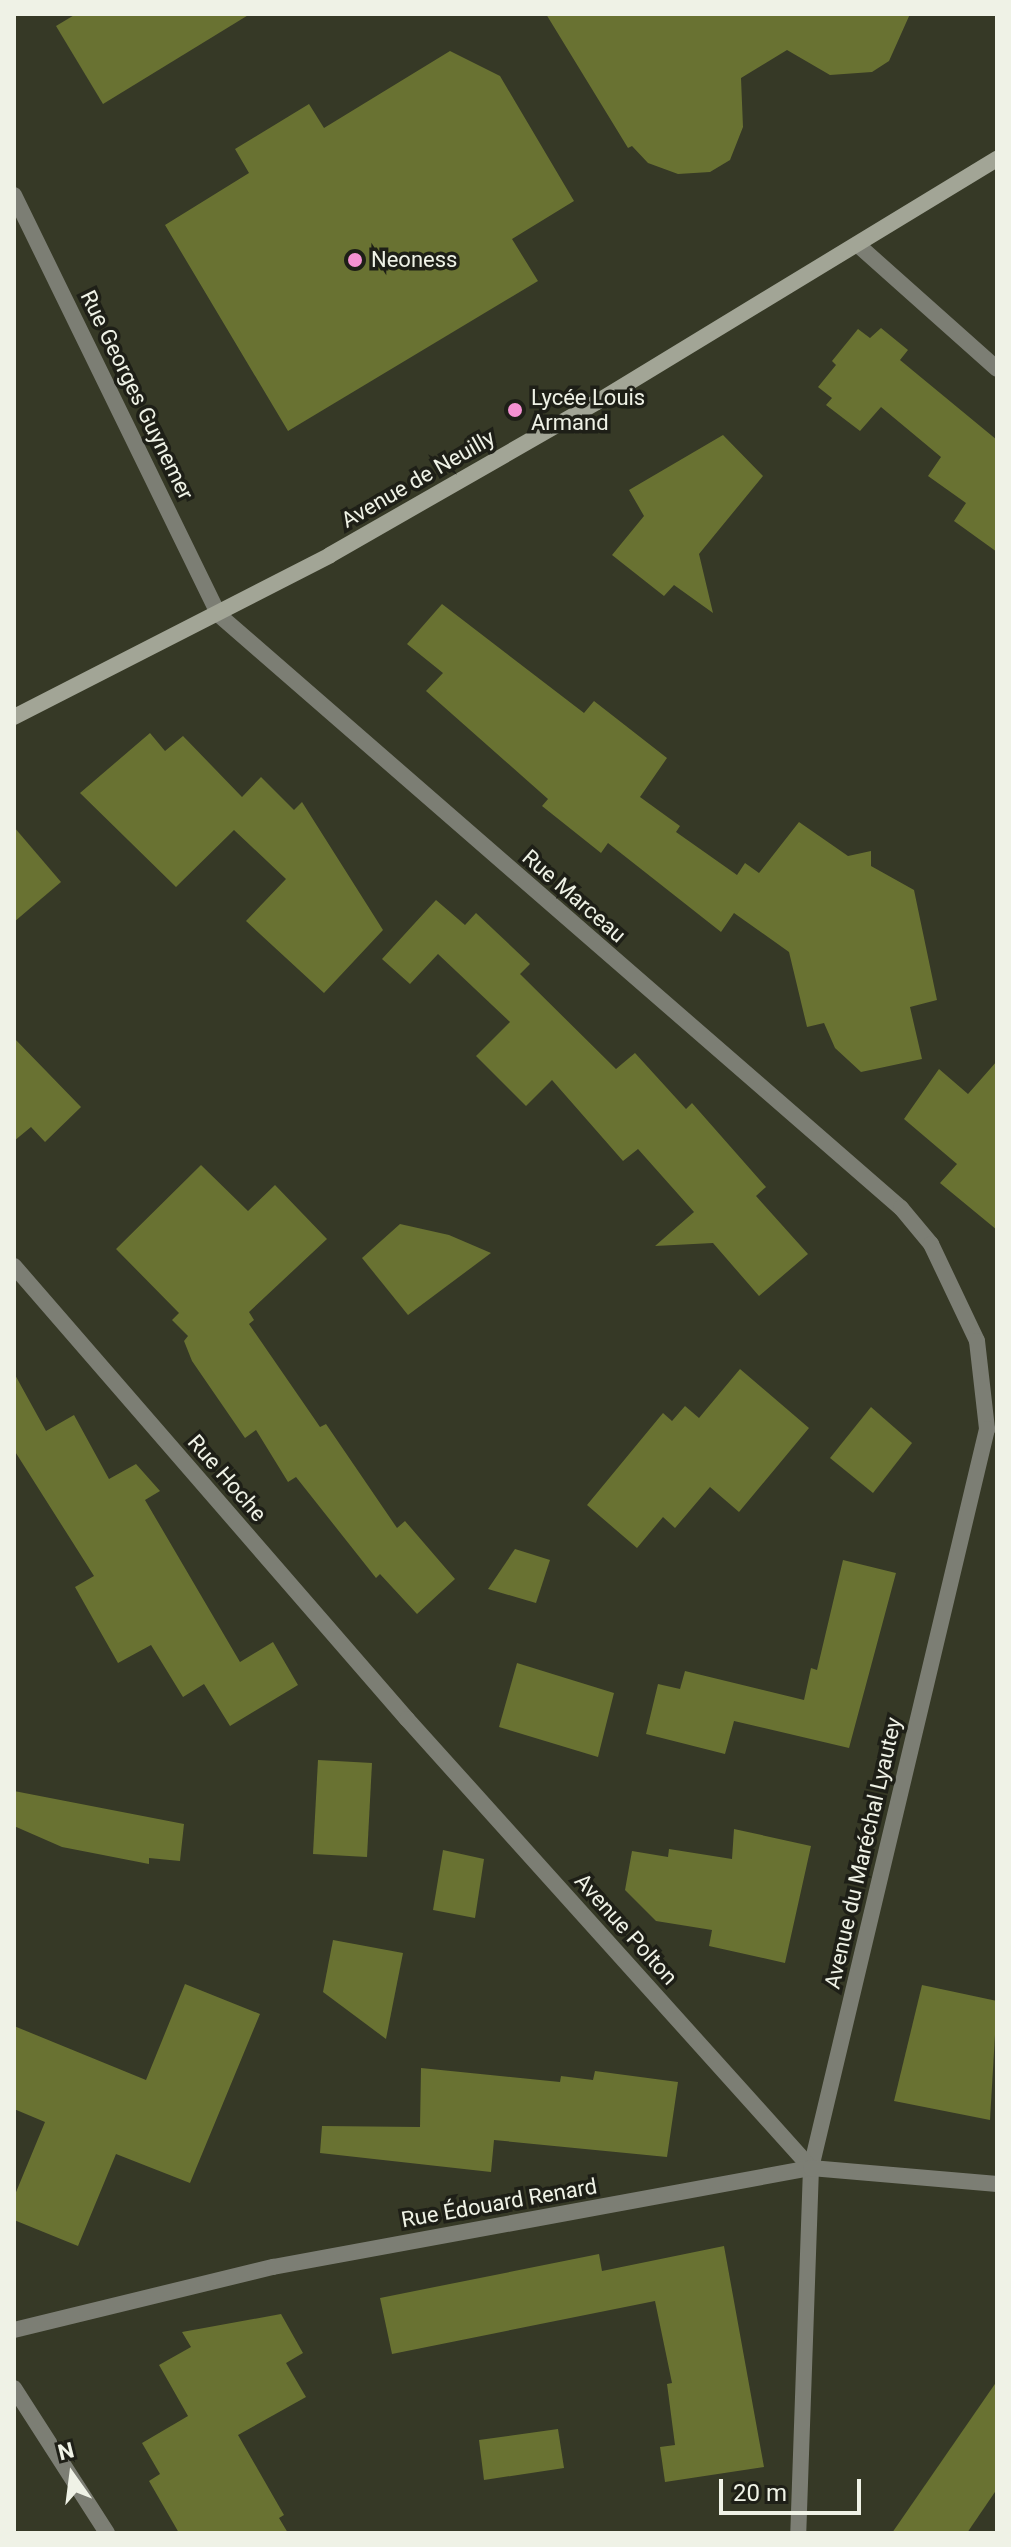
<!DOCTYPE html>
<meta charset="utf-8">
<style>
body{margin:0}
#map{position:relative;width:1011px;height:2547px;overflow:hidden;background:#363926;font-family:Roboto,sans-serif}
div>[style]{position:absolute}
.building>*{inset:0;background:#697232}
.street>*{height:16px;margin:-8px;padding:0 8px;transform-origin:8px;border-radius:8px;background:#7c7e74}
.secondary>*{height:16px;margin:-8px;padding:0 8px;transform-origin:8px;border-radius:8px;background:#a2a596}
.dots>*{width:22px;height:22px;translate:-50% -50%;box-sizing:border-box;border:4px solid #1e1f17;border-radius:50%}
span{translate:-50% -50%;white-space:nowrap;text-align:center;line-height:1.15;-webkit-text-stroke:7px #1e1f17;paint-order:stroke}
.poi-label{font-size:22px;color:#eff2e6}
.left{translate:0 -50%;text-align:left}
.street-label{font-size:22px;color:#eff2e6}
.frame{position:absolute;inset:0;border:16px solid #eff2e6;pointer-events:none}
.north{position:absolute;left:32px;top:2435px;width:80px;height:80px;-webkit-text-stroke:6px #1e1f17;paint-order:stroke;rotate:346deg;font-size:22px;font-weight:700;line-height:32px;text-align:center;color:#eff2e6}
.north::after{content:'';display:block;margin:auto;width:28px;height:36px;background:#eff2e6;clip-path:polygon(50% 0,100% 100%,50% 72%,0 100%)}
.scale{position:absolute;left:719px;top:2479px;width:142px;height:36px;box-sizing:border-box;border:4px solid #eff2e6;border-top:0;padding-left:10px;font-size:24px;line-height:28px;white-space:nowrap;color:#eff2e6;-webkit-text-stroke:6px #1e1f17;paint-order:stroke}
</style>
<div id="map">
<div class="building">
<i style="clip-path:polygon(76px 14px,250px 14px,103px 104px,56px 26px)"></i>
<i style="clip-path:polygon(546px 14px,910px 14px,889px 61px,872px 72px,830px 75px,787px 50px,741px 78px,743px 127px,730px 160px,710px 172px,678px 174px,648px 163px,632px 146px,628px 148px)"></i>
<i style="clip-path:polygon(450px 51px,500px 76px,574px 201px,512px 239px,538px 281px,288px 431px,165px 225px,249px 173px,235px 149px,309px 104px,324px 128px)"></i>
<i style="clip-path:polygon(881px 328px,908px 350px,900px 360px,997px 440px,997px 552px,954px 521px,966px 503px,928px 476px,941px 457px,881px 407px,860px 431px,826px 405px,832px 398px,818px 387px,836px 365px,832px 361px,858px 329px,870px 338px)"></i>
<i style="clip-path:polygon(723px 435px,763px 476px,699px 554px,713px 613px,674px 585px,664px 596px,612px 555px,644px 516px,629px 490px)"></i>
<i style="clip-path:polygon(442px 604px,584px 713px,594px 701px,667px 758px,640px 797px,680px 826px,676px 832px,737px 875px,745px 863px,759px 873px,799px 822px,848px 856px,871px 851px,871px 866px,914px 890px,937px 1000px,910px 1007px,922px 1059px,861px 1072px,835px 1048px,824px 1023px,807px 1027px,789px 952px,734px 913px,721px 932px,608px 843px,601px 853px,542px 806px,548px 799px,426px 691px,443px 673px,407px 644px)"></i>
<i style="clip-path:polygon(150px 733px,165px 751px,183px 736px,242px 797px,261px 777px,294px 810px,302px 802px,383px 930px,324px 993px,246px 921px,286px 879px,234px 830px,176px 887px,80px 793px)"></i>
<i style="clip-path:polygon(14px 827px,61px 882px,14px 922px)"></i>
<i style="clip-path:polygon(436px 900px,465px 925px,476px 913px,530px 964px,520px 974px,616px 1069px,635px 1053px,686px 1109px,692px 1103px,766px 1187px,756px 1196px,808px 1254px,759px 1296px,713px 1243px,655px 1246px,694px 1212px,638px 1149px,623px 1161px,552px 1080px,526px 1106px,476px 1056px,510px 1022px,438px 954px,410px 984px,382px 959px)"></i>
<i style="clip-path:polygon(14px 1038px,81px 1107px,45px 1142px,31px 1127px,14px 1141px)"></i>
<i style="clip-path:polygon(997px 1061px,997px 1230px,940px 1183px,957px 1164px,904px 1119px,939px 1069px,968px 1094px)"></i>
<i style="clip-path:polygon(201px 1165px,248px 1211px,275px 1185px,327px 1239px,249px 1312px,254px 1320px,249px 1324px,320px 1427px,326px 1424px,397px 1528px,405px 1521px,455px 1579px,417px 1614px,380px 1574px,376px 1578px,296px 1477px,288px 1482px,256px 1430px,245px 1438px,192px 1361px,184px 1341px,188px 1336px,172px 1320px,179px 1313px,116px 1249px)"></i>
<i style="clip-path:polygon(400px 1224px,449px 1235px,491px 1253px,408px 1315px,362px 1258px)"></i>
<i style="clip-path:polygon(740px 1369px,809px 1428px,739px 1512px,710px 1487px,675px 1528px,663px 1517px,637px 1548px,587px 1505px,663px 1413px,672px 1421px,685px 1406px,699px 1418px)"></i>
<i style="clip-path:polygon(14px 1373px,46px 1431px,74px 1415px,109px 1479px,136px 1464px,160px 1491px,145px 1500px,240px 1662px,273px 1642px,298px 1685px,230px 1726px,204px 1684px,183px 1697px,151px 1645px,118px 1663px,75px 1587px,94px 1576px,14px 1450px)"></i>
<i style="clip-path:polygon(871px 1407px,912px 1443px,873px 1493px,830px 1458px)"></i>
<i style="clip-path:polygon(515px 1549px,550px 1560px,536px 1603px,488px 1589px)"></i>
<i style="clip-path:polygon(843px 1560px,896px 1573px,849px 1748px,734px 1721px,725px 1754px,646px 1734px,658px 1684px,680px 1689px,685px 1671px,804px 1700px,811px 1668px,817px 1670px)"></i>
<i style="clip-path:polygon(517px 1663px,614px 1693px,598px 1757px,499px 1727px)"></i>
<i style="clip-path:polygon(318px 1760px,372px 1763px,367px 1857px,313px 1854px)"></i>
<i style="clip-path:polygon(14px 1791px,184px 1824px,180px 1861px,149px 1858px,149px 1864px,62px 1847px,14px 1826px)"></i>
<i style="clip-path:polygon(734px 1829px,811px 1846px,785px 1963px,709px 1946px,712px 1930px,656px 1921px,625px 1890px,632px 1851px,668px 1857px,669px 1849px,732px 1859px)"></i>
<i style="clip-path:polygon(443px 1850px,484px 1859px,475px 1918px,433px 1910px)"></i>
<i style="clip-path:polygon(333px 1940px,403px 1953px,386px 2039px,323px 1992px)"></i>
<i style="clip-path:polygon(185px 1984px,260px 2014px,190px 2183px,116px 2154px,78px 2246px,14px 2220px,14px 2197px,45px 2122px,14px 2109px,14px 2026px,146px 2080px)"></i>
<i style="clip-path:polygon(922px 1985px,997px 2001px,990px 2120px,894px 2101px)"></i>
<i style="clip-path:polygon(421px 2068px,560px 2082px,561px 2076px,593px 2080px,595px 2071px,678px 2082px,667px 2157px,494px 2140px,491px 2172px,320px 2153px,322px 2126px,420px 2127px)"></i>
<i style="clip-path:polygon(724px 2246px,764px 2467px,665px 2482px,660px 2447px,675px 2445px,667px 2384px,672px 2383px,655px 2301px,392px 2354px,380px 2298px,599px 2254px,602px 2271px)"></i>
<i style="clip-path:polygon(281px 2314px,303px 2353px,286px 2363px,306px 2397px,238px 2435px,284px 2515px,279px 2518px,288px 2533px,179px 2533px,149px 2481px,160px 2474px,142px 2443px,188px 2416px,159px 2365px,191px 2347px,182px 2332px)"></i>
<i style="clip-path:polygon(997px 2381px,997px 2489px,967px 2533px,892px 2533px)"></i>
<i style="clip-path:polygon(558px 2429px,564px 2468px,484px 2480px,479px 2440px)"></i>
</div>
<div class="street">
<i style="left:14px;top:195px;width:467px;rotate:64deg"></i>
<i style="left:219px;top:615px;width:904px;rotate:41.01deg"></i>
<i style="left:901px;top:1208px;width:47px;rotate:50.2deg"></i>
<i style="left:931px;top:1244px;width:107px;rotate:64.6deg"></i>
<i style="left:977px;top:1341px;width:89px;rotate:83.5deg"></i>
<i style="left:987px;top:1429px;width:760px;rotate:103.4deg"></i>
<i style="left:811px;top:2168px;width:365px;rotate:92deg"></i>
<i style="left:858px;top:245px;width:186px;rotate:41.7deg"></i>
<i style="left:14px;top:1266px;width:600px;rotate:49.06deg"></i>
<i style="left:407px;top:1719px;width:604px;rotate:48.02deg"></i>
<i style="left:14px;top:2330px;width:267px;rotate:-13.7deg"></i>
<i style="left:273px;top:2267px;width:547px;rotate:-10.43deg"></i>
<i style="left:811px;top:2168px;width:187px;rotate:4.9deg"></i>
<i style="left:14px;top:2388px;width:172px;rotate:57.3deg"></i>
</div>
<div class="secondary">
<i style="left:14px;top:717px;width:355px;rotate:-27.1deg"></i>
<i style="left:330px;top:555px;width:308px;rotate:-29.8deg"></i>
<i style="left:597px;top:402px;width:468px;rotate:-31.3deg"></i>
</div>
<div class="dots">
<i style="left:355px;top:260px;background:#f591d2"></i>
<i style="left:515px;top:410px;background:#f591d2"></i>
</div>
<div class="poi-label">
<span class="left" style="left:371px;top:260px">Neoness</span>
<span class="left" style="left:531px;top:410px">Lycée Louis<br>Armand</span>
</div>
<div class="street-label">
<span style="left:137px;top:395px;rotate:64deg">Rue Georges Guynemer</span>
<span style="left:418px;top:479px;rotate:-30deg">Avenue de Neuilly</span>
<span style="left:574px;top:896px;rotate:41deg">Rue Marceau</span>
<span style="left:227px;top:1478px;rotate:49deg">Rue Hoche</span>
<span style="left:863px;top:1853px;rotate:-77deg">Avenue du Maréchal Lyautey</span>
<span style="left:626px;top:1929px;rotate:48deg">Avenue Polton</span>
<span style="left:499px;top:2203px;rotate:-10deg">Rue Édouard Renard</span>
</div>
<div class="frame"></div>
<div class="north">N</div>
<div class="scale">20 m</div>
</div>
